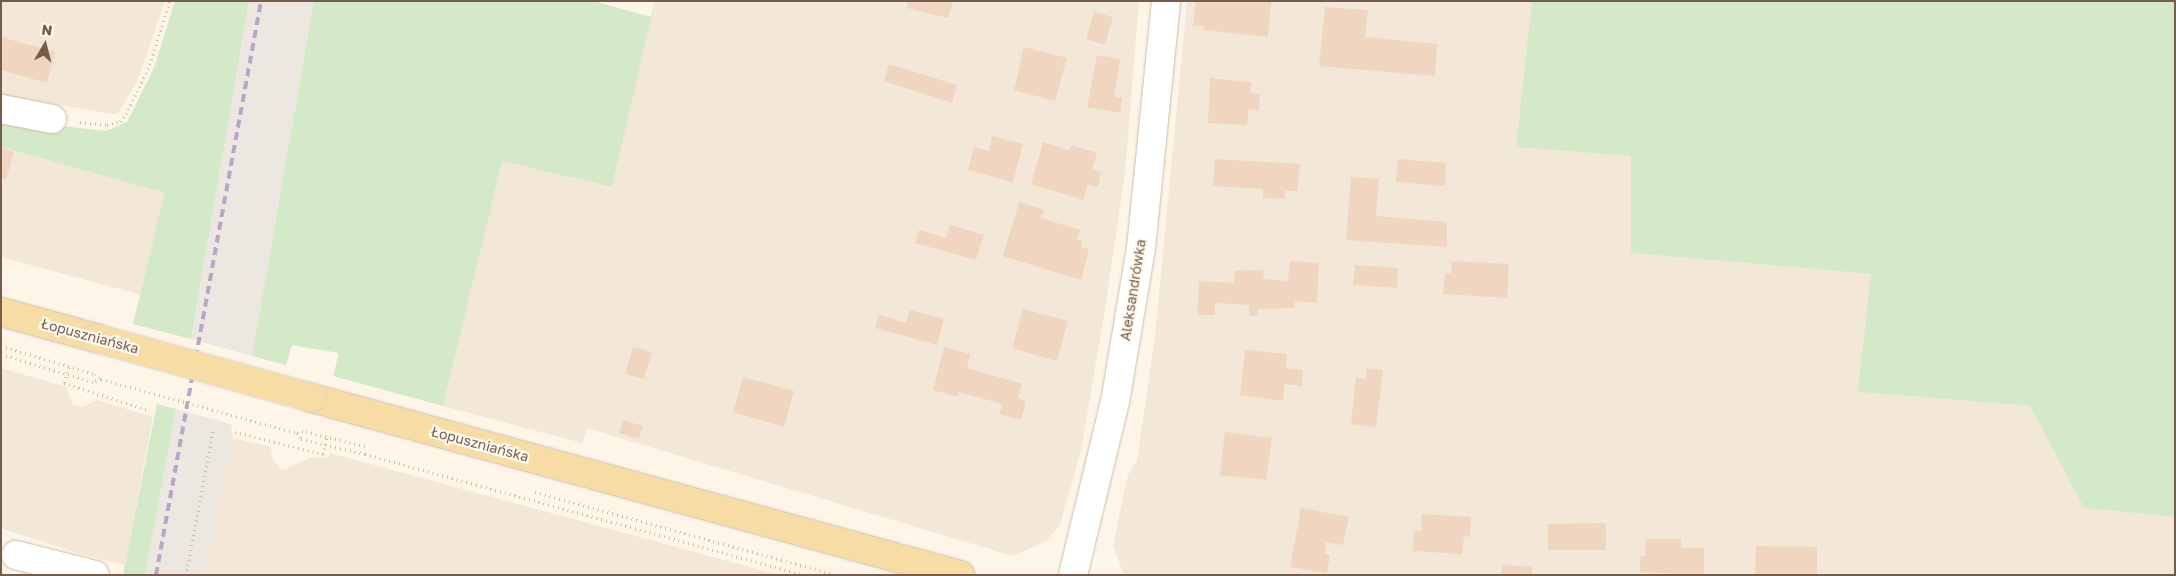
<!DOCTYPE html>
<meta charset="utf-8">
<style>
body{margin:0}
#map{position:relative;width:2176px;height:576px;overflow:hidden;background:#fcf5e8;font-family:"Golos Text",sans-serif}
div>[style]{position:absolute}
.residential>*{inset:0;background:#f3e7d7}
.industrial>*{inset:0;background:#ede7e1}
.green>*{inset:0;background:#d3e9c7}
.building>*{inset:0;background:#f0d6c1}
.path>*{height:3px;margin-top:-1.5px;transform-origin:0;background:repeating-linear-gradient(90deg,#d5b9a3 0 1px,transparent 0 5px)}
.roads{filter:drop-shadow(0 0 1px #cdbdae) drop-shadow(0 0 1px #cdbdae)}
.minor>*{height:28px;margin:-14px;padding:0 14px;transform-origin:14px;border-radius:14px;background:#fff}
.major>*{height:28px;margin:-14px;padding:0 14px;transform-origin:14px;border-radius:14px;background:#f7dca4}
.rail>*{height:4px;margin-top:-2px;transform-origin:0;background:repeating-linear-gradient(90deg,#b8a6c6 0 8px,transparent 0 13px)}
.path-bridge>*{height:3px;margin-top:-1.5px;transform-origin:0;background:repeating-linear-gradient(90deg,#d5b9a3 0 1px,transparent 0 5px)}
.bridges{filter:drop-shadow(0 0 1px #dbd5d1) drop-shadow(0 0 1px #dbd5d1)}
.major-bridge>*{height:28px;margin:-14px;padding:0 14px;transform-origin:14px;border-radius:14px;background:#f7dca4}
span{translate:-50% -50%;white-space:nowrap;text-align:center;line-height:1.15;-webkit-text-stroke:4.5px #fef9ef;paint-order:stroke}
.street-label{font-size:14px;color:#755d4d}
.frame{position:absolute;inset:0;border:2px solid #755d4d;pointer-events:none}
.north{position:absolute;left:20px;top:20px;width:50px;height:50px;-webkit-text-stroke:4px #fef9ef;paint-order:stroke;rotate:8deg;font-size:14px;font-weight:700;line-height:20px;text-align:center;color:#755d4d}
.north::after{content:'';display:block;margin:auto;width:18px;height:22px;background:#755d4d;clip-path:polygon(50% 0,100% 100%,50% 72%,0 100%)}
</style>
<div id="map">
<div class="residential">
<i style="clip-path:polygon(1px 1px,165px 1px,137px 82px,117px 114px,112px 114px,1px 95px)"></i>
<i style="clip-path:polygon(654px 1px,1139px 1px,1125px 172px,1106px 303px,1081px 450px,1060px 525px,1046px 541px,1013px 556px,587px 428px,582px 443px,443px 406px,502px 161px,612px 187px)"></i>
<i style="clip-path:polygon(1187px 1px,1532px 1px,1516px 147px,1631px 156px,1631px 253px,1872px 274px,1858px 392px,2030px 406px,2084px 508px,2175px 517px,2175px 575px,1124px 575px,1113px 545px,1128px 475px,1137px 461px,1155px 337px)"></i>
<i style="clip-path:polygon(1px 147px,165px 193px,142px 295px,1px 257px)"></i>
<i style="clip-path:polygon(1px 368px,66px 387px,73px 405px,83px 407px,97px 400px,153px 417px,125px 565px,80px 554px,1px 528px)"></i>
<i style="clip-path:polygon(233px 438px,271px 447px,272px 459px,282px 470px,312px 457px,329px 458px,330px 453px,779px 575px,204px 575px)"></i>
</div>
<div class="industrial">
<i style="clip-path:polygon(249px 1px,314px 1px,252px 356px,191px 339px)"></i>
<i style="clip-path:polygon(176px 409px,231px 424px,233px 438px,204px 575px,145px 575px)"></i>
</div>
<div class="green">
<i style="clip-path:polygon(175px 1px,249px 1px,191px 339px,133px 324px,165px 193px,1px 147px,1px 119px,106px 131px,127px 122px,154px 68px)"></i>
<i style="clip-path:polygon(314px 1px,593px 1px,651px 17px,612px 187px,502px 161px,443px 406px,333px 376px,339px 353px,292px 345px,286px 365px,252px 356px)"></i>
<i style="clip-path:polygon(1532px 1px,2175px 1px,2175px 517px,2084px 508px,2030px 406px,1858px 392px,1871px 274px,1631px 253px,1631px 156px,1516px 147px)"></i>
<i style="clip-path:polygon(157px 404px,176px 409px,145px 575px,123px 575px)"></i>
</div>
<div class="building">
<i style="clip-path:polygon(908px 1px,953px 1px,948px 18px,907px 8px)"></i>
<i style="clip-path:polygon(1196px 1px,1271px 1px,1268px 37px,1204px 30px,1204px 26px,1193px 25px)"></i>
<i style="clip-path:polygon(1325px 7px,1368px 10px,1365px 37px,1437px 44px,1435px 76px,1319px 66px)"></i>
<i style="clip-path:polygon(1094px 12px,1113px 17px,1105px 45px,1086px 39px)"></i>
<i style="clip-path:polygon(1px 37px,55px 52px,47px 83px,1px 70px)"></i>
<i style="clip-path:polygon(1024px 47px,1067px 58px,1055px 101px,1014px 90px)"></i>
<i style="clip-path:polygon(1097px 55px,1120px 59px,1114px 96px,1122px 98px,1120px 113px,1087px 107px)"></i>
<i style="clip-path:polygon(889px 64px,957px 85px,952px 103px,884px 81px)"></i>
<i style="clip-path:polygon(1210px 78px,1251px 82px,1250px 93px,1260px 94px,1259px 111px,1249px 109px,1247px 125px,1208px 123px)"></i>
<i style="clip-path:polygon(992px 136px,1023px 144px,1013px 182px,968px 170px,974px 147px,989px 151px)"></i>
<i style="clip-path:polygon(1043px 142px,1069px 150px,1071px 145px,1097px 153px,1092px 170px,1101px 172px,1098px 187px,1088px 184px,1083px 200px,1031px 184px)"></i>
<i style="clip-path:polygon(1px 148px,14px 152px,6px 180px,1px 178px)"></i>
<i style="clip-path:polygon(1215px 159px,1300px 164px,1297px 191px,1285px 191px,1285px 199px,1263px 198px,1263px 189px,1213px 186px)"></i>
<i style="clip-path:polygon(1398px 159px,1446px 163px,1445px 186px,1396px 182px)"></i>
<i style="clip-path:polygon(1351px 177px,1379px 179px,1376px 216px,1447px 222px,1447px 247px,1346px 240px)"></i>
<i style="clip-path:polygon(1019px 202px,1044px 210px,1041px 218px,1080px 230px,1077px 239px,1082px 241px,1081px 247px,1089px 249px,1081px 280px,1003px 256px)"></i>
<i style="clip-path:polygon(950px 225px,984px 235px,976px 260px,915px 243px,919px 230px,946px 238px)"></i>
<i style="clip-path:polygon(1290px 261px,1319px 263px,1317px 303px,1295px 301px,1295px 308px,1258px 309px,1258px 316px,1249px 316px,1249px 305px,1215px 303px,1215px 315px,1197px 315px,1199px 281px,1234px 283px,1235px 271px,1251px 270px,1264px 271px,1263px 279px,1288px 281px)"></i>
<i style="clip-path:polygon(1452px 261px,1509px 264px,1507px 298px,1443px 294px,1445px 273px,1451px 273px)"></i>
<i style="clip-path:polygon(1355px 265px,1398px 268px,1397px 288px,1353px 285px)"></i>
<i style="clip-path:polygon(1023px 309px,1068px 321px,1057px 361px,1012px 348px)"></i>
<i style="clip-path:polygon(910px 310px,944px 319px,937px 345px,875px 328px,879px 315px,906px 323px)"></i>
<i style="clip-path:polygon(633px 347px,652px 352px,644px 379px,625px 374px)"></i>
<i style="clip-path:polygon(944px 347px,970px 354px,967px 368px,1022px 384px,1018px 398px,1026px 401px,1021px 420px,1000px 414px,1002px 404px,959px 392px,957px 397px,933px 390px)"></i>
<i style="clip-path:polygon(1245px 350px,1287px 354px,1286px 368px,1303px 370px,1302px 386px,1284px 384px,1283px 401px,1240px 395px)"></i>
<i style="clip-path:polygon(1367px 368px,1383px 370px,1376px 427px,1351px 424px,1356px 377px,1366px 379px)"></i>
<i style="clip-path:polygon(743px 377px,794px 391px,784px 427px,733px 412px)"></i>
<i style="clip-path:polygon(623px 420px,643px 426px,639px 439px,619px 433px)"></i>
<i style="clip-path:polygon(1225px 432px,1272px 438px,1266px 480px,1220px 475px)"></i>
<i style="clip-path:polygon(1301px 508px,1349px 517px,1343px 545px,1326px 542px,1325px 554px,1330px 555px,1327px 573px,1290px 567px)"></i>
<i style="clip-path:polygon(1422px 514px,1471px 517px,1470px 537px,1464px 536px,1462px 554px,1413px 551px,1414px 531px,1421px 531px)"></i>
<i style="clip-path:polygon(1606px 523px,1606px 550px,1548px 550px,1548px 524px)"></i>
<i style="clip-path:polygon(1646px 539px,1681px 539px,1681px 548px,1704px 548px,1704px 575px,1640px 572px,1640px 556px,1645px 556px)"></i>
<i style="clip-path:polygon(1756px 546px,1817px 547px,1817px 575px,1755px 575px)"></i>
<i style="clip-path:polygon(1502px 565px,1532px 567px,1532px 575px,1502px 575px)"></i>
</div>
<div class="path">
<i style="left:80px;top:122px;width:27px;rotate:6deg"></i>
<i style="left:107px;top:125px;width:14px;rotate:-17deg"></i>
<i style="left:120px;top:121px;width:9px;rotate:-49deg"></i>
<i style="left:126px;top:114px;width:50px;rotate:-63.9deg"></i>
<i style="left:148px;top:69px;width:71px;rotate:-72.1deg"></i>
<i style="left:1px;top:346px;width:98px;rotate:16.6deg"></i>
<i style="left:95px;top:374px;width:8px;rotate:40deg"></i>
<i style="left:101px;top:379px;width:9px;rotate:159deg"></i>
<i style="left:93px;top:382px;width:96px;rotate:-163.1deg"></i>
<i style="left:69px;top:367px;width:17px;rotate:107deg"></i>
<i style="left:64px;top:383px;width:88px;rotate:17.8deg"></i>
<i style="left:235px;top:432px;width:91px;rotate:14deg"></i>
<i style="left:323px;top:454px;width:17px;rotate:-77deg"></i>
<i style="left:365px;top:446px;width:64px;rotate:-166.4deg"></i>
<i style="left:303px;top:431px;width:6px;rotate:162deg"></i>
<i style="left:297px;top:433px;width:7px;rotate:56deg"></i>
<i style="left:301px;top:439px;width:66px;rotate:13.2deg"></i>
<i style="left:365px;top:454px;width:456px;rotate:15.4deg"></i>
<i style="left:535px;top:492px;width:312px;rotate:15.4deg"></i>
<i style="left:186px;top:575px;width:147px;rotate:-79.4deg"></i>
</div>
<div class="roads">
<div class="minor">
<i style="left:1px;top:109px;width:52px;rotate:11.1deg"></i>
<i style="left:16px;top:555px;width:81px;rotate:14.2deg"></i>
<i style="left:1073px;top:575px;width:178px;rotate:-76.4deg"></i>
<i style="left:1115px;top:402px;width:156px;rotate:-80.4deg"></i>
<i style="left:1141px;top:248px;width:248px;rotate:-84.2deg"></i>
</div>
<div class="major">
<i style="left:1px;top:312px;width:98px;rotate:15.3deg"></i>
<i style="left:312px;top:398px;width:672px;rotate:15.28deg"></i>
</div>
</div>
<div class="rail">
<i style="left:156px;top:575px;width:584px;rotate:-79.63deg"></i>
</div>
<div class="path-bridge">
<i style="left:101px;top:379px;width:203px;rotate:15.4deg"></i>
</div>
<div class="bridges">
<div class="major-bridge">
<i style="left:96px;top:338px;width:224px;rotate:15.5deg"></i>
</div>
</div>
<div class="street-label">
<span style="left:1133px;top:290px;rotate:-81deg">Aleksandrówka</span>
<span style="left:90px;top:336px;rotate:15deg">Łopuszniańska</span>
<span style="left:480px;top:444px;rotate:15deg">Łopuszniańska</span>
</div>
<div class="frame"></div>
<div class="north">N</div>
</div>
